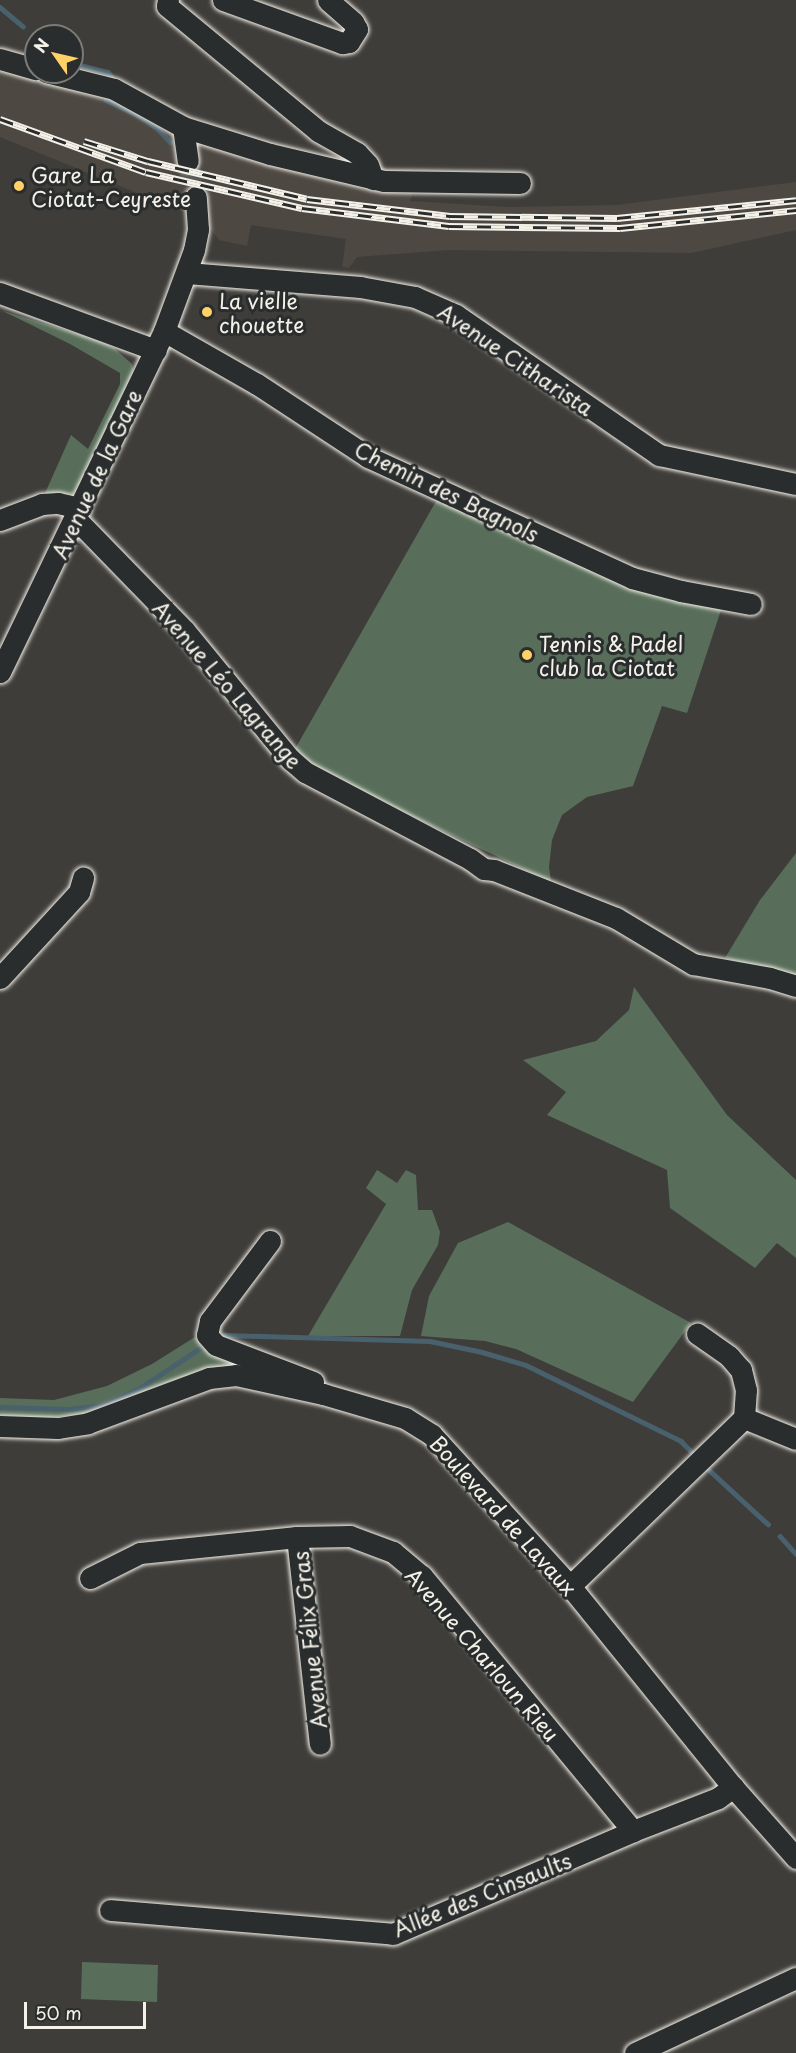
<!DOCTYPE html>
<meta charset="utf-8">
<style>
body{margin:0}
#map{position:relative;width:796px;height:2053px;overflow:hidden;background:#3f3d3a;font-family:"Playpen Sans",sans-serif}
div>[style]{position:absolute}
.built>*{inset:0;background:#4d4842}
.green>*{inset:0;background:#586e5a}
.stream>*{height:4.5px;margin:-2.25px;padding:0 2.25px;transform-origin:2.25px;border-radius:2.25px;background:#49616d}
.minor-tunnel>*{height:21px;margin-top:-10.5px;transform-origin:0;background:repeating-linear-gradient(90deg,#5a5854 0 21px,transparent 0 31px)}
.roads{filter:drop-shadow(0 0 2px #f4f1e8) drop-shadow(0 0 2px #f4f1e8)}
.minor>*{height:21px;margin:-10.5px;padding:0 10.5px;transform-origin:10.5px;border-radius:10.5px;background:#2a2d2e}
.rail>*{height:7px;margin-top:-3.5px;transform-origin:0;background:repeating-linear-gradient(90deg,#2a2d2e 0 14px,#f4f1e8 0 28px);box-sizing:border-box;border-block:2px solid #f4f1e8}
.dots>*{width:16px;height:16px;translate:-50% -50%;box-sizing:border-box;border:3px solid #2a2d2e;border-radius:50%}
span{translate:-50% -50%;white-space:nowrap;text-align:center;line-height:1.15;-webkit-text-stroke:6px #2a2d2e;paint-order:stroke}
.poi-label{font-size:21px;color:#f4f1e8}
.left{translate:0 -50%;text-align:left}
.street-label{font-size:21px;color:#f4f1e8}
.north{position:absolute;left:24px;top:24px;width:60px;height:60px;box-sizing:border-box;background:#2a2d2e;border:2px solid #7b7b78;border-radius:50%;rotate:304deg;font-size:16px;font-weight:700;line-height:24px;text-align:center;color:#f4f1e8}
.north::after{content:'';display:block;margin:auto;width:21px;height:27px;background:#ffd166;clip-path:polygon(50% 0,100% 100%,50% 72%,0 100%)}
.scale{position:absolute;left:24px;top:2002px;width:122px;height:27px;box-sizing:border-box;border:3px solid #f4f1e8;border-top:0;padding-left:8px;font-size:18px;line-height:21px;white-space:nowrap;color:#f4f1e8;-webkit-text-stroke:4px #2a2d2e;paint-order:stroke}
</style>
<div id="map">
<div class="built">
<i style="clip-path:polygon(0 66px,414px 188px,410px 201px,507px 207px,617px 205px,796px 182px,796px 230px,691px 253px,448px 250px,357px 257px,349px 268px,342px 267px,346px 239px,251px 225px,247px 246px,219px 240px,207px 225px,186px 213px,0 137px)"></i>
</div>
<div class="green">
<i style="clip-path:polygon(3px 311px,100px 341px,114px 348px,132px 364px,135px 377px,85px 483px,72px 494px,42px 500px,71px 435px,88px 449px,120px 384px,120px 373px,70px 344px)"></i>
<i style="clip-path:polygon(439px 496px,723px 604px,687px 713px,662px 706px,633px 786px,587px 797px,562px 815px,552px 840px,549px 867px,551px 882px,418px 819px,316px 767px,295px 749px)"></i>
<i style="clip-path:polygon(796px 853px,796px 977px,725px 958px,760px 900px)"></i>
<i style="clip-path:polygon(634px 987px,727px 1115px,796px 1180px,796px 1258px,777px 1243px,755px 1268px,670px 1208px,667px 1170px,547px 1115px,566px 1092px,523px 1060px,596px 1041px,629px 1010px)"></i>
<i style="clip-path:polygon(377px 1170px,397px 1183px,406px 1170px,416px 1175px,418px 1210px,432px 1210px,440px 1232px,438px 1245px,412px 1290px,400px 1336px,308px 1336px,386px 1204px,366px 1188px)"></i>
<i style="clip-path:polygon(508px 1222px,691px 1323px,633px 1402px,516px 1349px,485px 1341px,421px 1336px,429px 1296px,458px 1243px)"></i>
<i style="clip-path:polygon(195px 1337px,226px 1348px,250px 1368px,92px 1413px,43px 1418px,0 1415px,0 1398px,54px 1400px,107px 1386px,152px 1364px)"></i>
<i style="clip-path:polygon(82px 1962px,158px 1965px,157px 2002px,81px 1999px)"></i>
</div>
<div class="stream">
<i style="left:0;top:7px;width:30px;rotate:40deg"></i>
<i style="left:72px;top:63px;width:37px;rotate:14deg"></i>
<i style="left:108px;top:72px;width:6px;rotate:51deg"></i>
<i style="left:106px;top:100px;width:33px;rotate:25deg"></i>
<i style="left:136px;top:114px;width:27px;rotate:34deg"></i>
<i style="left:158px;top:129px;width:18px;rotate:47deg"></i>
<i style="left:218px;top:1338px;width:8px;rotate:-23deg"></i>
<i style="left:225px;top:1335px;width:205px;rotate:1.7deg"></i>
<i style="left:430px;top:1341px;width:53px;rotate:11.9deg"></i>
<i style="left:482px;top:1352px;width:46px;rotate:16.5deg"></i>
<i style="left:526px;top:1365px;width:173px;rotate:26.1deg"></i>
<i style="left:681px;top:1441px;width:18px;rotate:45deg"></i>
<i style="left:0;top:1407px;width:70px;rotate:1.6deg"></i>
<i style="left:70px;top:1409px;width:33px;rotate:-7deg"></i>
<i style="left:103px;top:1405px;width:41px;rotate:-24.7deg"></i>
<i style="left:140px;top:1388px;width:82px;rotate:-33.5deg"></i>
<i style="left:707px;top:1468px;width:83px;rotate:42.6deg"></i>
<i style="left:780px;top:1536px;width:24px;rotate:48deg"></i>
</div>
<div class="minor-tunnel">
<i style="left:188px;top:161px;width:37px;rotate:77deg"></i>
</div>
<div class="roads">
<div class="minor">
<i style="left:168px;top:0;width:6px;rotate:99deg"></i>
<i style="left:167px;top:6px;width:196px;rotate:39.6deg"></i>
<i style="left:318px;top:131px;width:45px;rotate:29.4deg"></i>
<i style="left:357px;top:153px;width:16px;rotate:47deg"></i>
<i style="left:368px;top:165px;width:15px;rotate:70deg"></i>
<i style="left:223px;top:0;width:127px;rotate:19.9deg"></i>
<i style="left:342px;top:43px;width:7px;rotate:-8deg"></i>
<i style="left:349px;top:42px;width:15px;rotate:-58deg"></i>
<i style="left:357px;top:29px;width:8px;rotate:-120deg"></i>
<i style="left:353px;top:22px;width:33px;rotate:-139deg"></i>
<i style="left:0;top:59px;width:37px;rotate:16deg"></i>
<i style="left:46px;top:72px;width:70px;rotate:14deg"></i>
<i style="left:114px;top:89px;width:79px;rotate:28.8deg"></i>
<i style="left:183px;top:127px;width:34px;rotate:82deg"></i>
<i style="left:183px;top:127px;width:91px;rotate:17.2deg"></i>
<i style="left:270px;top:154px;width:117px;rotate:13.3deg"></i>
<i style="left:384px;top:181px;width:136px;rotate:0.8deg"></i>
<i style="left:187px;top:273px;width:174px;rotate:4.6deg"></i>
<i style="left:360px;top:287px;width:56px;rotate:10.3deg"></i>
<i style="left:415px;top:297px;width:45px;rotate:23.7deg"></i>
<i style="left:456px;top:315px;width:247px;rotate:34.6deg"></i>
<i style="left:659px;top:455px;width:140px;rotate:12deg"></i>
<i style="left:0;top:293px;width:166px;rotate:20.1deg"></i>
<i style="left:164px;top:331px;width:107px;rotate:29.7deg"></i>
<i style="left:257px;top:384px;width:133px;rotate:33.3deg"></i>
<i style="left:368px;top:457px;width:290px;rotate:24.6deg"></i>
<i style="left:632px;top:578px;width:51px;rotate:14.9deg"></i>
<i style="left:681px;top:591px;width:71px;rotate:10.5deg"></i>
<i style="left:76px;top:519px;width:155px;rotate:45.8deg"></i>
<i style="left:184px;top:630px;width:167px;rotate:50.6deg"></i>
<i style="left:290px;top:759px;width:20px;rotate:41deg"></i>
<i style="left:305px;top:772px;width:187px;rotate:27.8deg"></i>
<i style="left:470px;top:859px;width:17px;rotate:36deg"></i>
<i style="left:484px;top:869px;width:10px;rotate:6deg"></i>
<i style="left:494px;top:870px;width:131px;rotate:21.5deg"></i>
<i style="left:616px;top:918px;width:90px;rotate:30.9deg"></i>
<i style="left:693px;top:964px;width:78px;rotate:10.3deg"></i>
<i style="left:770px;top:978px;width:27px;rotate:17deg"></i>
<i style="left:0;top:520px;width:45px;rotate:-20.9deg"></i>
<i style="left:42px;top:504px;width:16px;rotate:-4deg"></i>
<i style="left:58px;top:503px;width:23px;rotate:13deg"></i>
<i style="left:0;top:672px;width:378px;rotate:-64.3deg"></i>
<i style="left:164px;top:331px;width:86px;rotate:-69.7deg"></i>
<i style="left:194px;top:250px;width:21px;rotate:-79deg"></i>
<i style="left:198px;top:229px;width:32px;rotate:-94deg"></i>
<i style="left:0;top:978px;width:117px;rotate:-47.4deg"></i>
<i style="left:79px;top:892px;width:15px;rotate:-74deg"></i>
<i style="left:270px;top:1241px;width:100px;rotate:126.9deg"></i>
<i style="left:210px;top:1321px;width:14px;rotate:102deg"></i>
<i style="left:207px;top:1335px;width:13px;rotate:48deg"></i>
<i style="left:216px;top:1345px;width:104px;rotate:20.9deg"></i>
<i style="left:744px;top:1418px;width:56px;rotate:22deg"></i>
<i style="left:0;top:1426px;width:58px;rotate:2deg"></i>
<i style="left:58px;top:1428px;width:30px;rotate:-9deg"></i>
<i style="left:88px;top:1423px;width:129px;rotate:-20.4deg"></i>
<i style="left:209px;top:1378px;width:27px;rotate:-6deg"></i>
<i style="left:236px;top:1375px;width:89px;rotate:12.3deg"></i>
<i style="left:323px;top:1394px;width:85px;rotate:16.3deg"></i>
<i style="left:405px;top:1418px;width:32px;rotate:32deg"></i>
<i style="left:432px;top:1435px;width:205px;rotate:47.6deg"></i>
<i style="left:570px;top:1586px;width:259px;rotate:51deg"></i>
<i style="left:733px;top:1787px;width:95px;rotate:48.4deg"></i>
<i style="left:297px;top:1537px;width:208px;rotate:83.7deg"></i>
<i style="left:90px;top:1578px;width:56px;rotate:-26.6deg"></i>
<i style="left:140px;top:1553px;width:158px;rotate:-5.8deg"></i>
<i style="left:297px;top:1537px;width:53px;rotate:-1.1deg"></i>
<i style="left:350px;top:1536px;width:46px;rotate:20.4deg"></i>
<i style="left:393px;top:1552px;width:38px;rotate:40deg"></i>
<i style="left:422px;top:1576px;width:331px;rotate:50.4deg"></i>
<i style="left:570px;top:1586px;width:242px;rotate:-44deg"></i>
<i style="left:744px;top:1418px;width:28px;rotate:-86deg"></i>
<i style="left:746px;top:1390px;width:21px;rotate:-104deg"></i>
<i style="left:741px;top:1370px;width:18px;rotate:-131deg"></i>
<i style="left:729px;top:1356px;width:39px;rotate:-145deg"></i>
<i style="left:110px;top:1910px;width:284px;rotate:4.8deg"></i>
<i style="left:393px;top:1934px;width:261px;rotate:-23.2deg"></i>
<i style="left:633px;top:1831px;width:91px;rotate:-21.2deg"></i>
<i style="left:718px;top:1798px;width:19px;rotate:-36deg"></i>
<i style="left:635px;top:2053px;width:178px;rotate:-25deg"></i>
</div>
</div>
<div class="rail">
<i style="left:0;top:119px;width:155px;rotate:20deg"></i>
<i style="left:146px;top:172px;width:160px;rotate:13deg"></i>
<i style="left:302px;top:208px;width:148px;rotate:7deg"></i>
<i style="left:449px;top:226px;width:171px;rotate:0.7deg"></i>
<i style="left:620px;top:228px;width:177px;rotate:-5.8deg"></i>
<i style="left:84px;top:141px;width:67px;rotate:17.4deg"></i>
<i style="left:148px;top:161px;width:163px;rotate:13.4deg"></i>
<i style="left:307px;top:199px;width:144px;rotate:6.8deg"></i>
<i style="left:450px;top:216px;width:167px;rotate:0.7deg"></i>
<i style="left:617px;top:218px;width:180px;rotate:-5.7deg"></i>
</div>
<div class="dots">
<i style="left:19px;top:186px;background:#ffd166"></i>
<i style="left:207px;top:312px;background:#ffd166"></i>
<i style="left:527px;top:655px;background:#ffd166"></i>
</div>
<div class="poi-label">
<span class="left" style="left:31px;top:186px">Gare La<br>Ciotat-Ceyreste</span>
<span class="left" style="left:219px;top:312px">La vielle<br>chouette</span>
<span class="left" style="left:539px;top:655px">Tennis &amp; Padel<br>club la Ciotat</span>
</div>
<div class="street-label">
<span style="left:516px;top:359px;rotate:34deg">Avenue Citharista</span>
<span style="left:96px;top:474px;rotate:-65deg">Avenue de la Gare</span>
<span style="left:447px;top:491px;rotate:26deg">Chemin des Bagnols</span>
<span style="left:228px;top:684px;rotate:49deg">Avenue Léo Lagrange</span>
<span style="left:504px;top:1515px;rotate:48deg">Boulevard de Lavaux</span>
<span style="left:309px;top:1640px;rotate:-96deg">Avenue Félix Gras</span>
<span style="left:483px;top:1654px;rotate:49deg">Avenue Charloun Rieu</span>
<span style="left:482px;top:1894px;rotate:-22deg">Allée des Cinsaults</span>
</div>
<div class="north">N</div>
<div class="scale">50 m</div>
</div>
